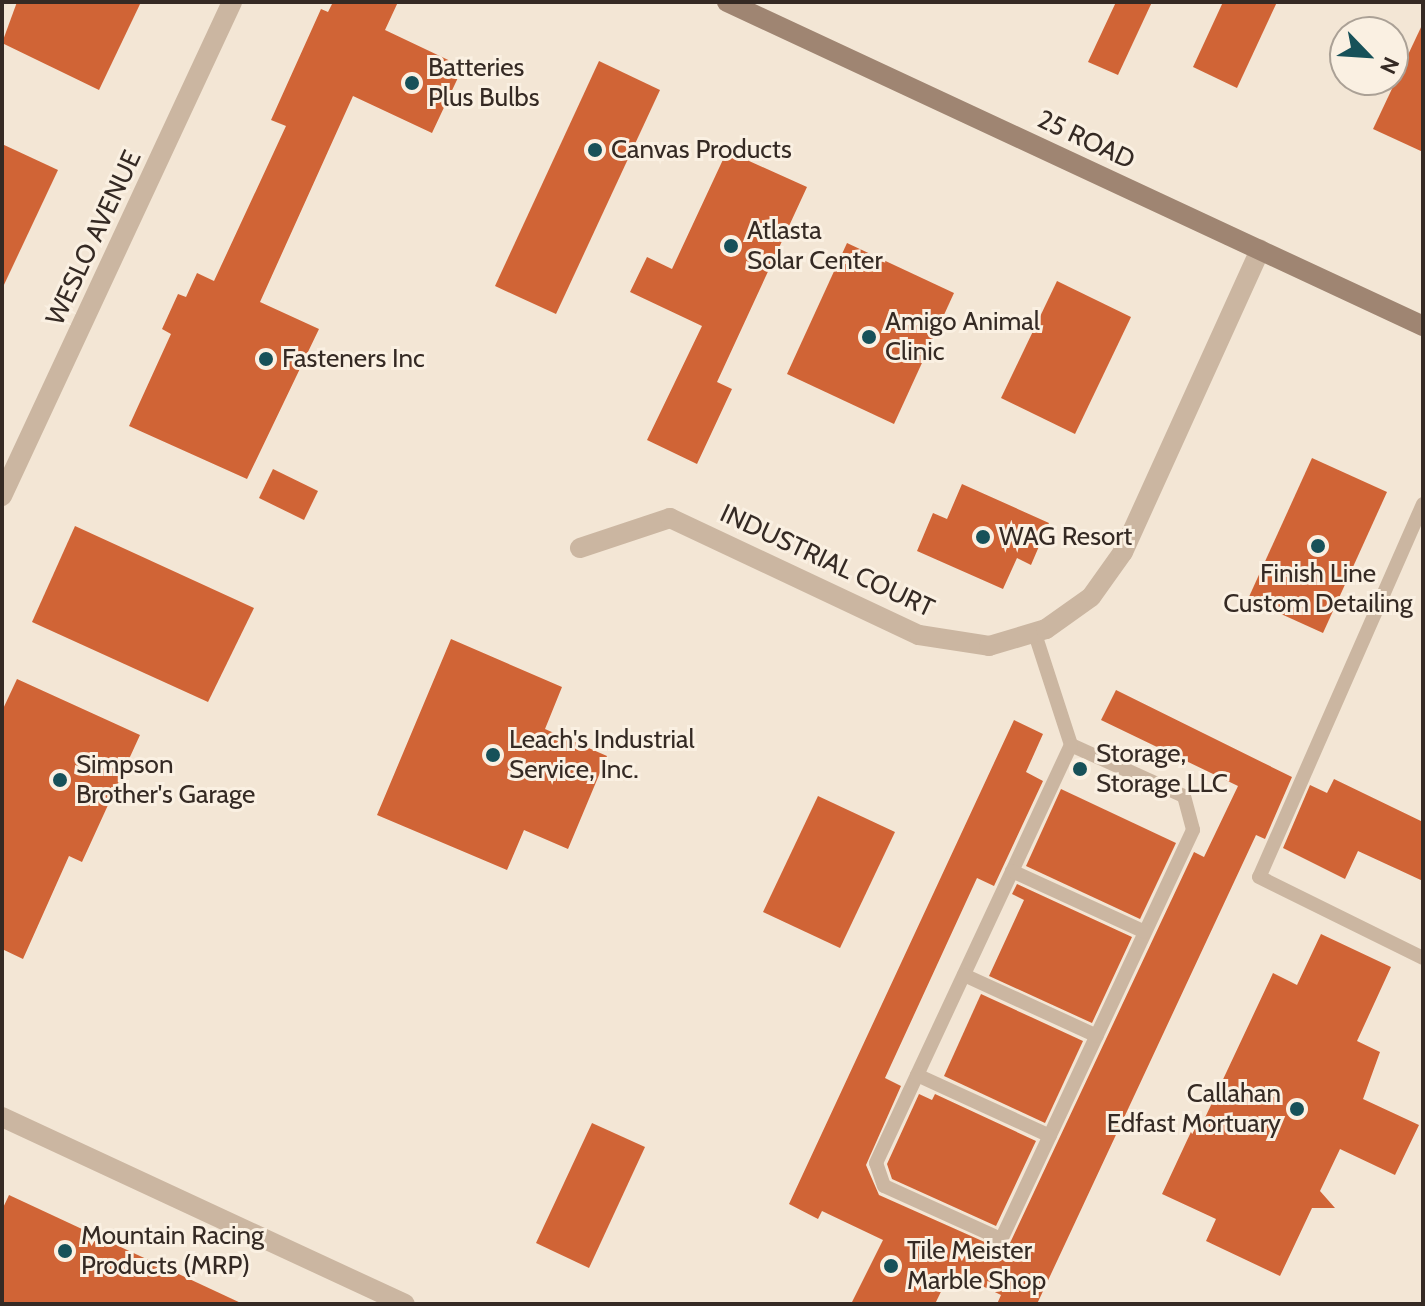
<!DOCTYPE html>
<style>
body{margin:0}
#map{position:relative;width:1425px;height:1306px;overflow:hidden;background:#f3e6d5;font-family:Cabin,sans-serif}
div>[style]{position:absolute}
.building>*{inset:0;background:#d06436}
.lane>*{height:14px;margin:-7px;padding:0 7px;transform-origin:7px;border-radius:7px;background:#cbb6a1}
.street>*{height:20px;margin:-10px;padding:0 10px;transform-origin:10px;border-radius:10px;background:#cbb6a1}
.secondary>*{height:20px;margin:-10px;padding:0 10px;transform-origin:10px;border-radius:10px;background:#9f8572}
.dots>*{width:22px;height:22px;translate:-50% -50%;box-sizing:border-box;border:4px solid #faf0e2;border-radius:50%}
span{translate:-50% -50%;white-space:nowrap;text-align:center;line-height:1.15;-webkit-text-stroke:6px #faf0e2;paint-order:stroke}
.poi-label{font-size:26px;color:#352a24}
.left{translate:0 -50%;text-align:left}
.right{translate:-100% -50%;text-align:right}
.street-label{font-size:26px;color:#352a24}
.frame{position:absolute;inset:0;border:4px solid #352a24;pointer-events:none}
.north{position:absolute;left:1329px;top:16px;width:80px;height:80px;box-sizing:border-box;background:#faf0e2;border:2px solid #aba196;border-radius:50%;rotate:115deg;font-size:22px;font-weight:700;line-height:32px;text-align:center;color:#352a24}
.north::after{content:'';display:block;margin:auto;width:28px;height:36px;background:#175159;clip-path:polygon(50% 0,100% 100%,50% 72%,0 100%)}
</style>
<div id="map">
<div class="building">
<i style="clip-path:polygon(17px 2px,141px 2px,99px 90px,2px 43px)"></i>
<i style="clip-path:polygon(333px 2px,398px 2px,385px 30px,463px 67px,432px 133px,353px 96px,260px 302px,319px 329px,247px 479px,129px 426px,171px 334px,162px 329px,178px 294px,186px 297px,197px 273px,214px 281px,286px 126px,271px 120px,321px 9px,328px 12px)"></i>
<i style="clip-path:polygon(1116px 2px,1152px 2px,1118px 75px,1088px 62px)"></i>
<i style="clip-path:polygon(1223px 2px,1277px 2px,1237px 88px,1193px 67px)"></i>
<i style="clip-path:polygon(1423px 23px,1423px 152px,1373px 129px)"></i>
<i style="clip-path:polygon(599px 61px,660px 90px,556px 314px,495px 286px)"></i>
<i style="clip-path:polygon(2px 144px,58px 170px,2px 289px)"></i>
<i style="clip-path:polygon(727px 151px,807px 187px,717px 382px,732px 389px,697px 464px,647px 440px,702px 326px,630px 292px,647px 257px,672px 269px)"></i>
<i style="clip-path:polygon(847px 243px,954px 293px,894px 424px,787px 374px)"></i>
<i style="clip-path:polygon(1057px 281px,1131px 317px,1075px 434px,1001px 398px)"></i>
<i style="clip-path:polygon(1312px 458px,1387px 492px,1323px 633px,1248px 599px)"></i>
<i style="clip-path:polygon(273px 469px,318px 491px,304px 520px,259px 498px)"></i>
<i style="clip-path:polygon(962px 484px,1049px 523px,1031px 565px,1017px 558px,1003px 589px,917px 551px,933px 513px,947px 519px)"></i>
<i style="clip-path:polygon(75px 526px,254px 608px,208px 702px,32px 622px)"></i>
<i style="clip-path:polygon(451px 639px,562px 687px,545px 729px,607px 756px,568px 849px,524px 830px,507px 870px,377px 815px)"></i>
<i style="clip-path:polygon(17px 679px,140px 735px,82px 862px,69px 856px,23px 959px,2px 949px,2px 711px)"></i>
<i style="clip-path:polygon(1116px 690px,1292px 777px,1265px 839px,1256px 835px,1037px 1304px,997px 1304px,1001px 1295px,951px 1271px,935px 1304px,851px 1304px,883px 1240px,822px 1211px,818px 1219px,789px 1204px,1014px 720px,1043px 734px,1026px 772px,1043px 781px,994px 886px,977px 878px,885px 1078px,901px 1086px,866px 1165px,879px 1195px,998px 1248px,1010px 1243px,1194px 852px,1204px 857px,1238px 786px,1101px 720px)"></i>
<i style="clip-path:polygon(1334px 779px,1423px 822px,1423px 881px,1358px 851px,1345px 879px,1283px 848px,1310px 785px,1327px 793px)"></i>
<i style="clip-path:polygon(1061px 789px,1176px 843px,1140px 919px,1026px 866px)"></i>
<i style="clip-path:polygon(818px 796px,895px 832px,840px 948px,763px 912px)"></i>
<i style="clip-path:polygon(1017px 884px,1132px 937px,1092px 1023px,989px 976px,1024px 900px,1012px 894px)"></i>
<i style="clip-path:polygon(1321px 934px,1391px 967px,1357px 1041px,1380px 1052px,1363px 1099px,1419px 1125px,1395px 1175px,1340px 1149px,1320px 1191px,1335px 1208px,1312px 1208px,1280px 1276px,1206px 1241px,1216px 1219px,1162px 1194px,1197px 1119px,1203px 1122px,1273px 973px,1297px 985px)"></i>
<i style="clip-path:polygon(981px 994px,1083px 1041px,1045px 1123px,944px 1076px)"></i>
<i style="clip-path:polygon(919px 1094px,932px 1100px,935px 1094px,1036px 1141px,996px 1226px,892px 1179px,887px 1164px)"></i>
<i style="clip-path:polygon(592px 1123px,645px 1147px,589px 1268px,536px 1243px)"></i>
<i style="clip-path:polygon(9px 1195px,243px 1304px,2px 1304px,2px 1210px)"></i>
</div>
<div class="lane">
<i style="left:1423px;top:504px;width:407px;rotate:113.7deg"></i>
<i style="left:1259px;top:877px;width:183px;rotate:26.3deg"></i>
<i style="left:1035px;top:634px;width:117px;rotate:72deg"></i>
<i style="left:1071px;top:745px;width:124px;rotate:24.3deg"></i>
<i style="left:1184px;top:796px;width:35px;rotate:75deg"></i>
<i style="left:1193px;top:830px;width:452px;rotate:115.1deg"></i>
<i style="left:1001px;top:1239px;width:128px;rotate:-155.6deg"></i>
<i style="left:884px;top:1186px;width:24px;rotate:-109deg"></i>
<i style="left:876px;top:1163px;width:461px;rotate:-65deg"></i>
<i style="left:1012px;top:871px;width:146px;rotate:24.6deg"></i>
<i style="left:964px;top:975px;width:146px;rotate:24.6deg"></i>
<i style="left:917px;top:1075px;width:146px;rotate:24.6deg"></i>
</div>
<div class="street">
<i style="left:2px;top:496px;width:545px;rotate:-65.03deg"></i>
<i style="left:580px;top:548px;width:95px;rotate:-18.4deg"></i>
<i style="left:670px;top:518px;width:275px;rotate:25.2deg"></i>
<i style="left:919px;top:635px;width:71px;rotate:8.9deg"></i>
<i style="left:989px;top:646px;width:59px;rotate:-16.6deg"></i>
<i style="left:1046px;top:629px;width:55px;rotate:-35.4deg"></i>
<i style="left:1091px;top:597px;width:55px;rotate:-54.6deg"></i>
<i style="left:1123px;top:552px;width:332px;rotate:-65.6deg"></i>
<i style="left:2px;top:1117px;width:444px;rotate:24.9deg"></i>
</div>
<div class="secondary">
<i style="left:727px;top:2px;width:768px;rotate:24.96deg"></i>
</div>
<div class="dots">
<i style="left:412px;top:83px;background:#175159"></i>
<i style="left:595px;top:150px;background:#175159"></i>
<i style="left:731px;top:246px;background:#175159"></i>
<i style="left:869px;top:337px;background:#175159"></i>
<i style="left:266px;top:359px;background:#175159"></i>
<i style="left:983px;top:537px;background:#175159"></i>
<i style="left:1318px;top:546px;background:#175159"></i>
<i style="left:493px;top:755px;background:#175159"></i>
<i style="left:1080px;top:769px;background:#175159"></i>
<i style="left:60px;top:780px;background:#175159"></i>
<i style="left:1297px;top:1109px;background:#175159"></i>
<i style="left:65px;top:1251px;background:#175159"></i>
<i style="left:891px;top:1266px;background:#175159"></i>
</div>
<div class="poi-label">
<span class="left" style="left:428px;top:83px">Batteries<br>Plus Bulbs</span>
<span class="left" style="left:611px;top:150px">Canvas Products</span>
<span class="left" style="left:747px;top:246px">Atlasta<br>Solar Center</span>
<span class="left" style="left:885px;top:337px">Amigo Animal<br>Clinic</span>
<span class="left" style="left:282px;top:359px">Fasteners Inc</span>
<span class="left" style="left:999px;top:537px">WAG Resort</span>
<span style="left:1318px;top:589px">Finish Line<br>Custom Detailing</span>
<span class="left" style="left:509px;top:755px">Leach's Industrial<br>Service, Inc.</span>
<span class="left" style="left:1096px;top:769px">Storage,<br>Storage LLC</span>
<span class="left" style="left:76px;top:780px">Simpson<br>Brother's Garage</span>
<span class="right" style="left:1281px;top:1109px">Callahan<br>Edfast Mortuary</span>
<span class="left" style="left:81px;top:1251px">Mountain Racing<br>Products (MRP)</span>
<span class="left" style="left:907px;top:1266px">Tile Meister<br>Marble Shop</span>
</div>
<div class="street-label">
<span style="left:1086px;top:140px;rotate:25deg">25 ROAD</span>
<span style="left:94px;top:238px;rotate:-65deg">WESLO AVENUE</span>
<span style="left:827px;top:561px;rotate:25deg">INDUSTRIAL COURT</span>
</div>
<div class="frame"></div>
<div class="north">N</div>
</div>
